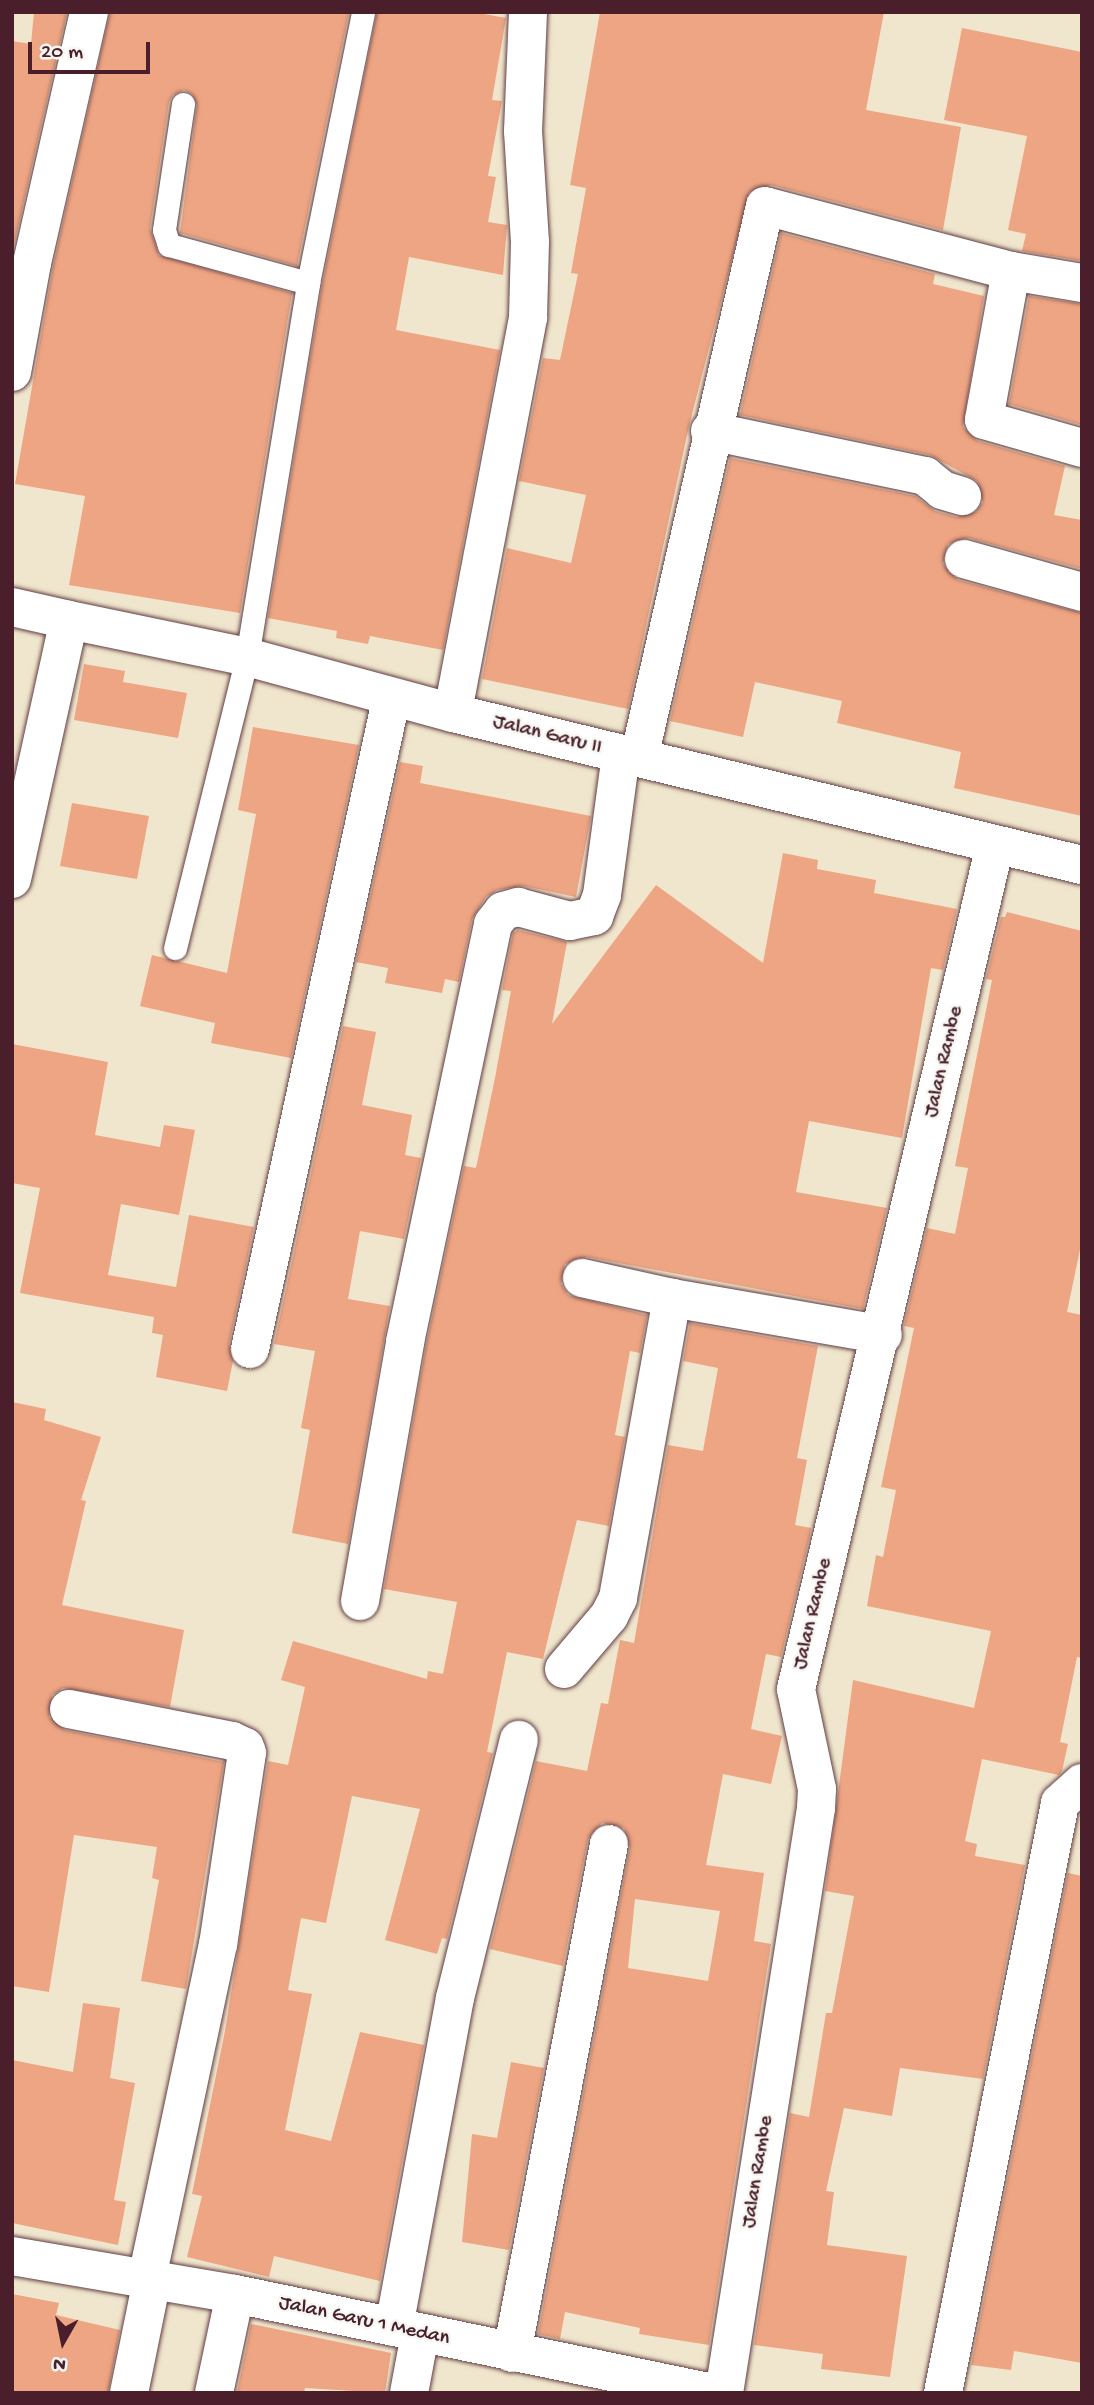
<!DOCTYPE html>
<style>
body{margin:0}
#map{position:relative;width:1094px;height:2405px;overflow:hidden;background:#f0e6cd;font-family:"Gochi Hand",sans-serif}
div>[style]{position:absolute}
.building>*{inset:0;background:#eea583}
.roads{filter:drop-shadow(0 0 2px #633d43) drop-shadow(0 0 2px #633d43)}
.service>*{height:23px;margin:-11.5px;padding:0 11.5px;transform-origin:11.5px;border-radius:11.5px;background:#fff}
.minor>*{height:38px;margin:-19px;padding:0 19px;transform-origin:19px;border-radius:19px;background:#fff}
.tertiary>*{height:38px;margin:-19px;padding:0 19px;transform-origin:19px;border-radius:19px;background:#fff}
span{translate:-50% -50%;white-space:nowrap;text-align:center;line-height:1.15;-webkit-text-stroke:5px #f6f6f2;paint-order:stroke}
.street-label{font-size:21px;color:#4a1f2b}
.frame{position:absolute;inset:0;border:14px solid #4a1f2b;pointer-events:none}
.north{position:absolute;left:28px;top:2307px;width:70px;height:70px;-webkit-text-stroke:5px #f6f6f2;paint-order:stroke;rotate:189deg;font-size:19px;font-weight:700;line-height:28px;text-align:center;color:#4a1f2b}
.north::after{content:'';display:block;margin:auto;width:24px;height:32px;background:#4a1f2b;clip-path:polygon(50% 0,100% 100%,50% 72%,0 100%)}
.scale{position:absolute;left:28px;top:42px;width:122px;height:32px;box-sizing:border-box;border:4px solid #4a1f2b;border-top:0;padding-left:9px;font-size:21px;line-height:24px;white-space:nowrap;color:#4a1f2b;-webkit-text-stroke:5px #f6f6f2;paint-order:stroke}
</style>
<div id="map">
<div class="building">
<i style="clip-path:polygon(34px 12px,67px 12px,13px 249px,12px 41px,31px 44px)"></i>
<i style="clip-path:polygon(110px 12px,349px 12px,297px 266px,180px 233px,197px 105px,192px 94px,184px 90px,173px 95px,169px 102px,150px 228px,159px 255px,292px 293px,240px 613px,69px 585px,85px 496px,15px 484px,53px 267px)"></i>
<i style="clip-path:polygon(377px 12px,473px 12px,506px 18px,492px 100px,502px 101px,488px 176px,496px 177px,488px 222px,507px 225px,503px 275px,409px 257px,396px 330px,500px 350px,443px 650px,370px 636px,368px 644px,336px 638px,337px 631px,268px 618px,322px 286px)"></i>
<i style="clip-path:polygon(600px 12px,884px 12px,866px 110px,961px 127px,943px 230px,771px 185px,749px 192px,689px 426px,628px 709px,482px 679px,507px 548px,571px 563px,586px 495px,519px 481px,543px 358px,560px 360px,578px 274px,571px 273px,586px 188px,570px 185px)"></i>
<i style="clip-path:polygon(962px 28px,1082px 52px,1082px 261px,1022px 251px,1026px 234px,1008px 230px,1027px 136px,944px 120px)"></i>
<i style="clip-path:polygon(781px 233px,935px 274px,933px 284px,984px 296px,963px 427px,978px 441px,1065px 466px,1054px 515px,1082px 520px,1082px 569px,969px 538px,948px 544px,943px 564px,958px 580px,1082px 613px,1082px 816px,954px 788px,961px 752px,837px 723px,842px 701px,755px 682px,743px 737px,670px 721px,730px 458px,915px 496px,935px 511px,956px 517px,976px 512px,983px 502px,977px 481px,930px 455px,740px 415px)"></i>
<i style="clip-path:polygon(1029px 296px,1082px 304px,1082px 425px,1009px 404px)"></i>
<i style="clip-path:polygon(84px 664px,125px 671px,123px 682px,187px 693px,178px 738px,74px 720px)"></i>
<i style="clip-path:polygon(253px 727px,359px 745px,291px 1058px,211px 1043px,215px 1023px,140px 1006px,152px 955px,227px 973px,256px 814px,238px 810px)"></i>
<i style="clip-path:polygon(400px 762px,423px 766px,420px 783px,591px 816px,576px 897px,523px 886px,497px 890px,486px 897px,472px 919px,459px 982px,445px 979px,442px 993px,385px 983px,388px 968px,356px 962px)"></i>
<i style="clip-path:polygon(72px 803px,149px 816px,137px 879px,60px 866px)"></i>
<i style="clip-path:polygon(783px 853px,818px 860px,817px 869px,876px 880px,874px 893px,957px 909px,943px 970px,931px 968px,902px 1138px,809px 1121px,796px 1192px,887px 1208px,863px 1309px,587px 1257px,565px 1264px,561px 1284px,568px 1295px,647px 1315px,640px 1353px,630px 1351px,615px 1435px,625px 1437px,609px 1526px,577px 1520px,543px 1659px,507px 1652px,487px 1752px,493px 1753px,447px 1939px,442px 1938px,437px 1954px,385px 1940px,420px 1809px,352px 1796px,326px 1923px,301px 1918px,288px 1990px,312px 1994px,285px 2130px,331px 2141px,360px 2032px,424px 2045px,380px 2281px,274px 2256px,269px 2277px,187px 2257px,202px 2196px,192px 2194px,225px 2031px,268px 1761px,288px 1765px,305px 1687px,281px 1680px,293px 1641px,427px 1679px,428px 1671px,443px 1674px,457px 1602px,384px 1589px,426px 1346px,464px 1166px,476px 1168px,495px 1078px,511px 991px,502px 990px,513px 933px,518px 930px,567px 942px,552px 1024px,656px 885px,763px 963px)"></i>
<i style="clip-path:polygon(1007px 912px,1082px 931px,1082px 1240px,1067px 1312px,1082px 1315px,1082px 1658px,1077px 1657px,1060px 1742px,1068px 1744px,1062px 1771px,1059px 1775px,982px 1759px,965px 1841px,977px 1844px,975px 1856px,1025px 1865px,983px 2079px,900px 2068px,892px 2116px,844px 2108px,826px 2191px,834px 2192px,827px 2245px,907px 2256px,890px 2377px,821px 2369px,823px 2354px,754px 2345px,790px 2113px,809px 2117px,826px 2013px,832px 2013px,854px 1896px,825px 1891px,853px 1680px,974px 1708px,991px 1631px,867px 1606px,876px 1555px,883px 1557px,896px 1490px,881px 1487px,914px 1328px,904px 1326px,927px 1228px,955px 1234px,968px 1168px,955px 1166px,992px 980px,986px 979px,1001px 917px,1005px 917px)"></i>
<i style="clip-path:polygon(343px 1026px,376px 1032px,362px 1105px,412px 1115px,405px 1155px,421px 1158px,404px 1239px,360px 1231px,348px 1299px,390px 1306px,348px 1544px,292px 1533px,310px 1430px,301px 1428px,315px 1351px,274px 1344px)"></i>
<i style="clip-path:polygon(12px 1044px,108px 1062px,95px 1135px,160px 1147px,164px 1125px,195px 1130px,179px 1215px,121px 1204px,108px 1275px,176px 1287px,189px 1215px,254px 1227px,229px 1344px,233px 1361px,227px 1391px,156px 1377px,163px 1335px,152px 1333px,154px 1317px,20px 1293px,40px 1188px,12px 1183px)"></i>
<i style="clip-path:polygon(evenodd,690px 1323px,818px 1346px,797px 1458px,807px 1460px,795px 1525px,811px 1528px,810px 1535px,781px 1657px,766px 1654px,751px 1729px,782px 1736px,771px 1784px,723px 1774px,706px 1865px,764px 1873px,754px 1941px,771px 1944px,709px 2345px,639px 2334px,640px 2328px,565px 2312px,560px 2339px,538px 2334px,630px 1848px,624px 1828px,602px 1823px,588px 1839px,563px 1966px,490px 1949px,536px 1761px,587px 1771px,601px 1703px,608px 1704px,620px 1640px,634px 1643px,668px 1445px,703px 1451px,718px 1368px,683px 1361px,690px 1323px,635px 1899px,720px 1911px,708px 1981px,628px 1968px,635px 1899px)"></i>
<i style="clip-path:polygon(12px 1402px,46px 1409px,44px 1420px,101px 1437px,81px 1500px,86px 1501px,62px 1605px,184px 1630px,170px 1707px,63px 1688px,52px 1695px,49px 1717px,65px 1730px,224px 1762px,186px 1989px,141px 1981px,159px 1880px,152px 1878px,157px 1847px,74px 1835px,49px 1992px,12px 1986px)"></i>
<i style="clip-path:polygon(1068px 1873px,1082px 1876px,1082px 2363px,1014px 2351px,1011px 2370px,971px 2365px)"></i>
<i style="clip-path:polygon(83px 2003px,120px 2008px,110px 2078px,135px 2083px,114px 2200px,126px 2202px,118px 2245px,12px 2223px,12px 2060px,73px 2072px)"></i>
<i style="clip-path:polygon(511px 2062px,544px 2068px,509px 2250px,462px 2242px,472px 2134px,497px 2138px)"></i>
<i style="clip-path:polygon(12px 2294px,59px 2303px,56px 2315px,120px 2330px,108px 2393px,12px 2393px)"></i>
<i style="clip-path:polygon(251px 2324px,391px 2353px,385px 2393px,305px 2388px,304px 2393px,237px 2393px)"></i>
</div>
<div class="roads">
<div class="service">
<i style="left:183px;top:104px;width:127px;rotate:98.6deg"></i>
<i style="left:164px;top:230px;width:16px;rotate:72deg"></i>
<i style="left:169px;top:245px;width:144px;rotate:15.3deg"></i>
<i style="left:175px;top:948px;width:300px;rotate:-76.1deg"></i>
<i style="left:247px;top:657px;width:379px;rotate:-80.7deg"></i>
<i style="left:308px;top:283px;width:277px;rotate:-78.5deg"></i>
</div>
<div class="minor">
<i style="left:528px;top:12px;width:119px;rotate:92.4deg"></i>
<i style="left:523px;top:131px;width:111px;rotate:86.4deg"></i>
<i style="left:530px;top:242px;width:76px;rotate:91.5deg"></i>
<i style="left:528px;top:318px;width:402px;rotate:100.8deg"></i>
<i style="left:453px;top:713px;width:647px;rotate:13.59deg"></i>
<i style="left:1011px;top:271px;width:151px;rotate:100.3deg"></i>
<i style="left:984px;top:420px;width:102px;rotate:15.9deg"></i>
<i style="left:12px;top:372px;width:111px;rotate:-79.6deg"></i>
<i style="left:32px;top:263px;width:257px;rotate:-77.2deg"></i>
<i style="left:710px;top:431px;width:220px;rotate:11.8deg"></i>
<i style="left:925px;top:476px;width:22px;rotate:39deg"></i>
<i style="left:942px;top:490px;width:21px;rotate:17deg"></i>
<i style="left:964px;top:559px;width:123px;rotate:15.6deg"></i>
<i style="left:12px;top:607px;width:58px;rotate:12.8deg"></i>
<i style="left:639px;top:758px;width:566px;rotate:-77.14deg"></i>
<i style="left:765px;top:206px;width:254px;rotate:14.8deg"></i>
<i style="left:1011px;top:271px;width:72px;rotate:9.6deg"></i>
<i style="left:582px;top:1278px;width:92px;rotate:12.5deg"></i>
<i style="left:250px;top:1349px;width:664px;rotate:-77.74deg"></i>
<i style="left:360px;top:1601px;width:263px;rotate:-80.1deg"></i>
<i style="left:405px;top:1342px;width:427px;rotate:-78.1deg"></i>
<i style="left:493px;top:924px;width:16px;rotate:-52deg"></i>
<i style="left:503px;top:911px;width:16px;rotate:-15deg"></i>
<i style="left:518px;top:907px;width:54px;rotate:15.1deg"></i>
<i style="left:570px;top:921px;width:25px;rotate:-12deg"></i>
<i style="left:594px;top:916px;width:22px;rotate:-69deg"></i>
<i style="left:602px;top:895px;width:142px;rotate:-82.3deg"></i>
<i style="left:564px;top:1669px;width:70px;rotate:-49.7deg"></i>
<i style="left:609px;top:1616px;width:20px;rotate:-63deg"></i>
<i style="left:618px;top:1598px;width:305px;rotate:-79.8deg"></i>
<i style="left:672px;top:1298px;width:214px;rotate:9.9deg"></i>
<i style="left:69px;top:1709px;width:166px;rotate:11.1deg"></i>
<i style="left:232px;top:1741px;width:14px;rotate:25deg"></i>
<i style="left:245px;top:1747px;width:6px;rotate:72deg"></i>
<i style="left:247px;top:1753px;width:193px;rotate:98.6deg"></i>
<i style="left:218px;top:1944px;width:342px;rotate:102deg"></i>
<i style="left:394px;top:2327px;width:335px;rotate:-79.5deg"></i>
<i style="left:455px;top:1998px;width:266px;rotate:-76.1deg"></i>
<i style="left:512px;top:2353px;width:518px;rotate:-79.21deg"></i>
<i style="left:129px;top:2393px;width:115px;rotate:-78.5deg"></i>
<i style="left:214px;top:2393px;width:101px;rotate:-78deg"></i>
<i style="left:409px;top:2393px;width:60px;rotate:-79.4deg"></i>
<i style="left:724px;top:2393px;width:592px;rotate:-81.06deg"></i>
<i style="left:816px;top:1808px;width:19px;rotate:-87deg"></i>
<i style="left:817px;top:1789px;width:102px;rotate:-101.9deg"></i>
<i style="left:796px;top:1689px;width:867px;rotate:-76.73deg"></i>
<i style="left:943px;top:2393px;width:601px;rotate:-78.78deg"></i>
<i style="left:1060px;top:1803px;width:30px;rotate:-42deg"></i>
</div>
<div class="tertiary">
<i style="left:12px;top:879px;width:265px;rotate:-77.6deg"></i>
<i style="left:69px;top:620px;width:182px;rotate:11.7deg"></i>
<i style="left:247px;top:657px;width:213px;rotate:15.2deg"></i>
<i style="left:12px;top:2256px;width:226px;rotate:9.7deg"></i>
<i style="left:235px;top:2294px;width:490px;rotate:11.7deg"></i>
</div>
</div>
<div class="street-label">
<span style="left:547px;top:736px;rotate:14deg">Jalan Garu II</span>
<span style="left:945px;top:1062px;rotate:-77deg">Jalan Rambe</span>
<span style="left:814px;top:1614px;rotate:-77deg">Jalan Rambe</span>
<span style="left:759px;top:2172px;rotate:-81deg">Jalan Rambe</span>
<span style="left:364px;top:2322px;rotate:12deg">Jalan Garu 1 Medan</span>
</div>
<div class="frame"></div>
<div class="north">N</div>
<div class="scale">20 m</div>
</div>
